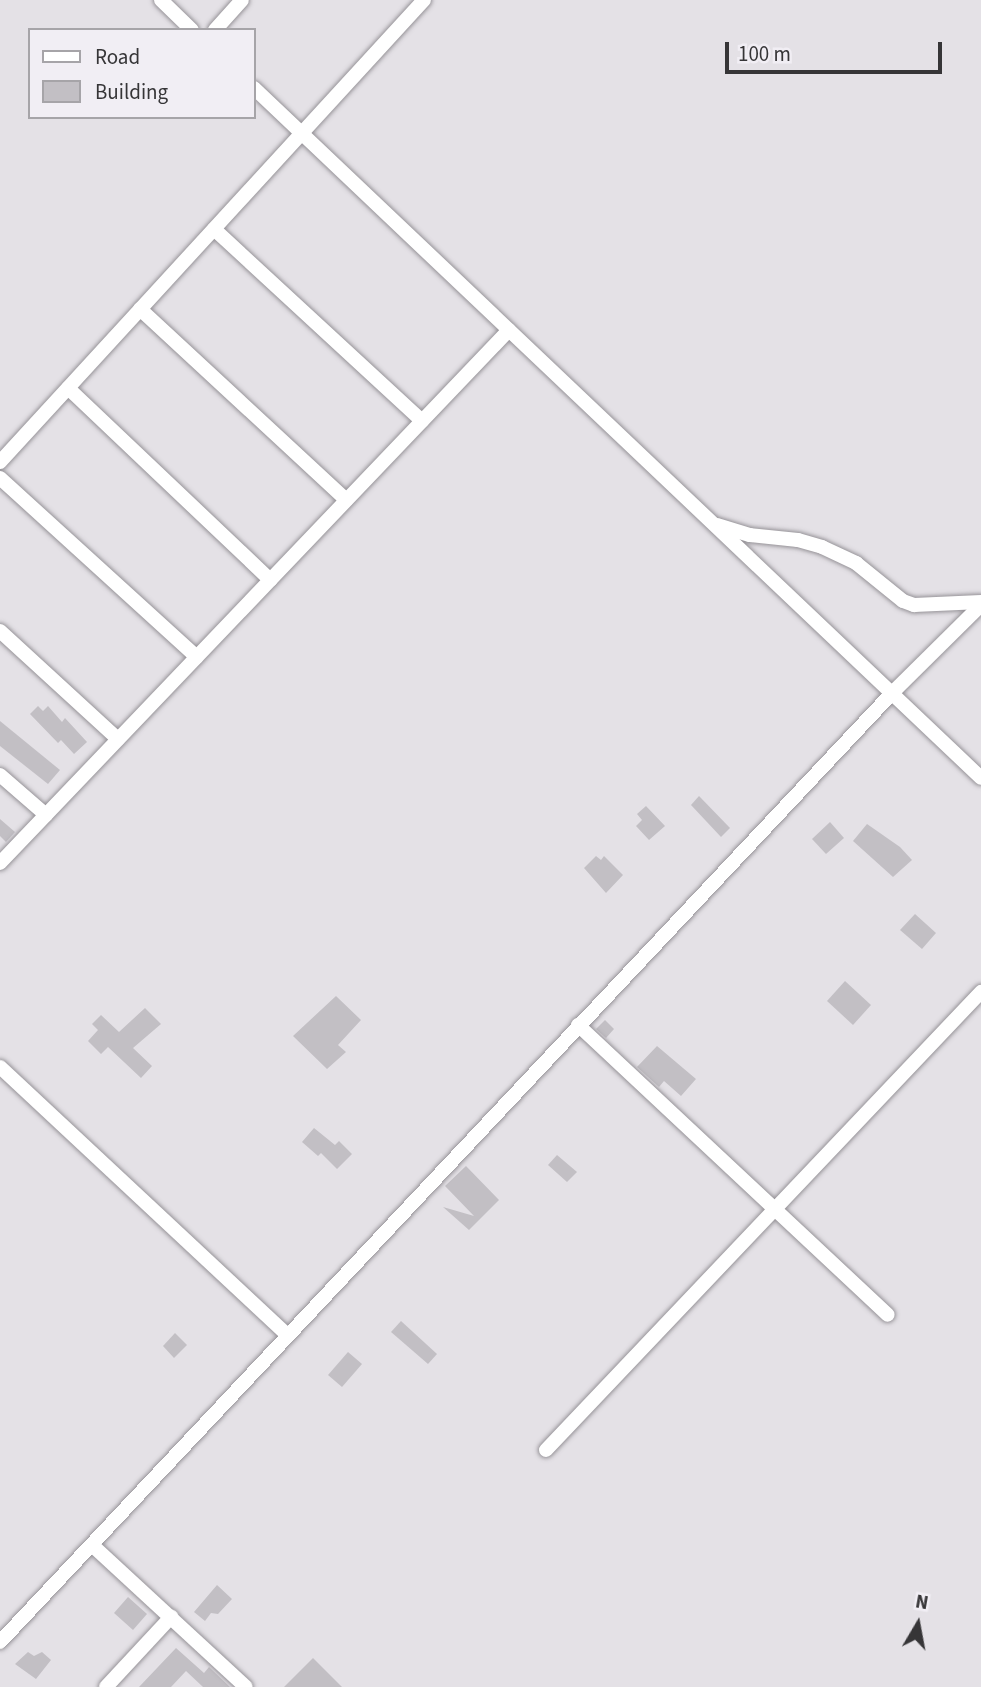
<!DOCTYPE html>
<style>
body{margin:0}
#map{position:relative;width:981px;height:1687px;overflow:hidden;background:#e4e1e6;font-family:"Source Sans 3",sans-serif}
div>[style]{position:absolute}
.building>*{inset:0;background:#c2bfc4}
.roads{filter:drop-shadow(0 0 2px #969398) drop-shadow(0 0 2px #969398)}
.street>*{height:14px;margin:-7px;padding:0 7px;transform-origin:7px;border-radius:7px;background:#fff}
span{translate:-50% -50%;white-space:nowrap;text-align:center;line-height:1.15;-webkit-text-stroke:6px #f1eef4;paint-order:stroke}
.legend{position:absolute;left:28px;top:28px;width:228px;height:91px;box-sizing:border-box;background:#f1eef4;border:2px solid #a6a4a8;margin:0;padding:9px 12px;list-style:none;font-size:21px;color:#363537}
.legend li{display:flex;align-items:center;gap:14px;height:35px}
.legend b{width:35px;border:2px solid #a6a4a8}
.north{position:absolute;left:883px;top:1589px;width:70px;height:70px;-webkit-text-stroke:5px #f1eef4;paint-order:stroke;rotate:10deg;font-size:19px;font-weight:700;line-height:28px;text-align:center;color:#363537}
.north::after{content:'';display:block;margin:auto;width:24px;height:32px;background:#363537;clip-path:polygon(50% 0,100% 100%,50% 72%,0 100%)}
.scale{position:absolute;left:725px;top:42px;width:217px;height:32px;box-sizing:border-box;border:4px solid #363537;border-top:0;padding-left:9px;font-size:21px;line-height:24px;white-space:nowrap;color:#363537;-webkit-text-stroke:5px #f1eef4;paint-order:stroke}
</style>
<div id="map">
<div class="building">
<i style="clip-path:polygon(38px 706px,43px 711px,48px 706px,62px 722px,65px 718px,87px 742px,74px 754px,61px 740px,58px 743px,30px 714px)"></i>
<i style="clip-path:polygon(0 721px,60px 770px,48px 784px,0 746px)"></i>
<i style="clip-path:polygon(699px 796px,730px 828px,721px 837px,691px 805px)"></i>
<i style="clip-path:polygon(646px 806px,665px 826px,649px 840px,636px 826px,642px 820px,637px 814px)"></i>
<i style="clip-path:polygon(0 819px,15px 832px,6px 842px,0 836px)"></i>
<i style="clip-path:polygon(830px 822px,844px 838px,826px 854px,812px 839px)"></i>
<i style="clip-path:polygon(867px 824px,900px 847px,912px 860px,893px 877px,853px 841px)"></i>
<i style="clip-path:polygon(596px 856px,601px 860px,604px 856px,623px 875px,606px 893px,584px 868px)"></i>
<i style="clip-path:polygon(915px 914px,936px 933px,922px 949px,900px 930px)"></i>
<i style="clip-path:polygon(845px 981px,871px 1005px,853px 1025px,827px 1001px)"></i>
<i style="clip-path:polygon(336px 996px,361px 1020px,338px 1045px,346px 1052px,327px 1069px,293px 1036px)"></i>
<i style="clip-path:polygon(145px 1008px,161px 1024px,133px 1048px,152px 1066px,141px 1078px,108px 1047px,101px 1054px,88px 1041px,98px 1030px,92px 1024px,101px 1015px,119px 1032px)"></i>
<i style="clip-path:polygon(605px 1020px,614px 1029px,606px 1038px,596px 1029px)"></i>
<i style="clip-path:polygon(657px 1046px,696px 1079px,681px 1096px,664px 1081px,659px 1087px,637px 1067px)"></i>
<i style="clip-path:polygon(314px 1128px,335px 1145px,339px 1141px,352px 1154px,337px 1169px,321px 1153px,318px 1156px,302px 1142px)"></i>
<i style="clip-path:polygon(557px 1155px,577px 1172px,567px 1182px,548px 1165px)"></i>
<i style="clip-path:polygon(466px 1166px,499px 1200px,469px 1230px,443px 1207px,474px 1216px,445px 1186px)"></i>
<i style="clip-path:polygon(401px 1321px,437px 1354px,428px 1364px,391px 1332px)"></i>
<i style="clip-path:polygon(175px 1333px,187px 1345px,174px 1358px,163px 1346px)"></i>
<i style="clip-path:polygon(348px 1352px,362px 1364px,342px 1387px,328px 1375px)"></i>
<i style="clip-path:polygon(217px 1585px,232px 1599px,218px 1614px,211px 1613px,205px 1621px,194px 1612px)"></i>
<i style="clip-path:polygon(128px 1597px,147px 1614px,133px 1630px,114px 1613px)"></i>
<i style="clip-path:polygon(176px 1648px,204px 1673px,209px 1667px,230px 1687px,203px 1687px,186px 1671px,171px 1687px,139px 1687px)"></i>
<i style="clip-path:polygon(28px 1652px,34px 1656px,42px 1652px,51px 1660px,36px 1679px,15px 1664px)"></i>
<i style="clip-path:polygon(313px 1658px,342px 1687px,284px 1687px)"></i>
</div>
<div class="roads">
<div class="street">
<i style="left:161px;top:0;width:43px;rotate:44.1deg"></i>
<i style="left:215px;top:30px;width:40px;rotate:-48deg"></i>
<i style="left:254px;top:88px;width:1002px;rotate:43.5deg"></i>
<i style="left:214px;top:229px;width:283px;rotate:42.7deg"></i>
<i style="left:140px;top:309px;width:281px;rotate:42.8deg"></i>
<i style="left:68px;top:388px;width:279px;rotate:43.5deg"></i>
<i style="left:0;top:462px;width:627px;rotate:-47.46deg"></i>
<i style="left:0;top:478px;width:266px;rotate:42.3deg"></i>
<i style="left:717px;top:525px;width:34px;rotate:17deg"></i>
<i style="left:750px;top:535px;width:48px;rotate:5.9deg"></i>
<i style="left:798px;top:540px;width:25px;rotate:16deg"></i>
<i style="left:822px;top:547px;width:38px;rotate:25deg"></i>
<i style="left:856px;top:563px;width:60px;rotate:39deg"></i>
<i style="left:903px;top:601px;width:12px;rotate:20deg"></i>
<i style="left:914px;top:605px;width:67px;rotate:-2.6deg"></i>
<i style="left:0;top:631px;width:160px;rotate:42.5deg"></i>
<i style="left:0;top:775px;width:61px;rotate:41deg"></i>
<i style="left:0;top:863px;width:737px;rotate:-46.32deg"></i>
<i style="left:578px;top:1025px;width:424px;rotate:43.1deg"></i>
<i style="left:0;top:1067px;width:393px;rotate:43deg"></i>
<i style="left:546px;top:1450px;width:632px;rotate:-46.48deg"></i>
<i style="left:92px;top:1545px;width:209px;rotate:42.7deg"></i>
<i style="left:0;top:1642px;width:1302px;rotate:-46.77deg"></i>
<i style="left:892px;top:693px;width:125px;rotate:-44.7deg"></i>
<i style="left:106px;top:1687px;width:96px;rotate:-47.1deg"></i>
</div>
</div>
<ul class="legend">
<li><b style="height:9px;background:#fff"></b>Road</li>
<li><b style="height:19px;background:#c2bfc4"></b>Building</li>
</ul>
<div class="north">N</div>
<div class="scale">100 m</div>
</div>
